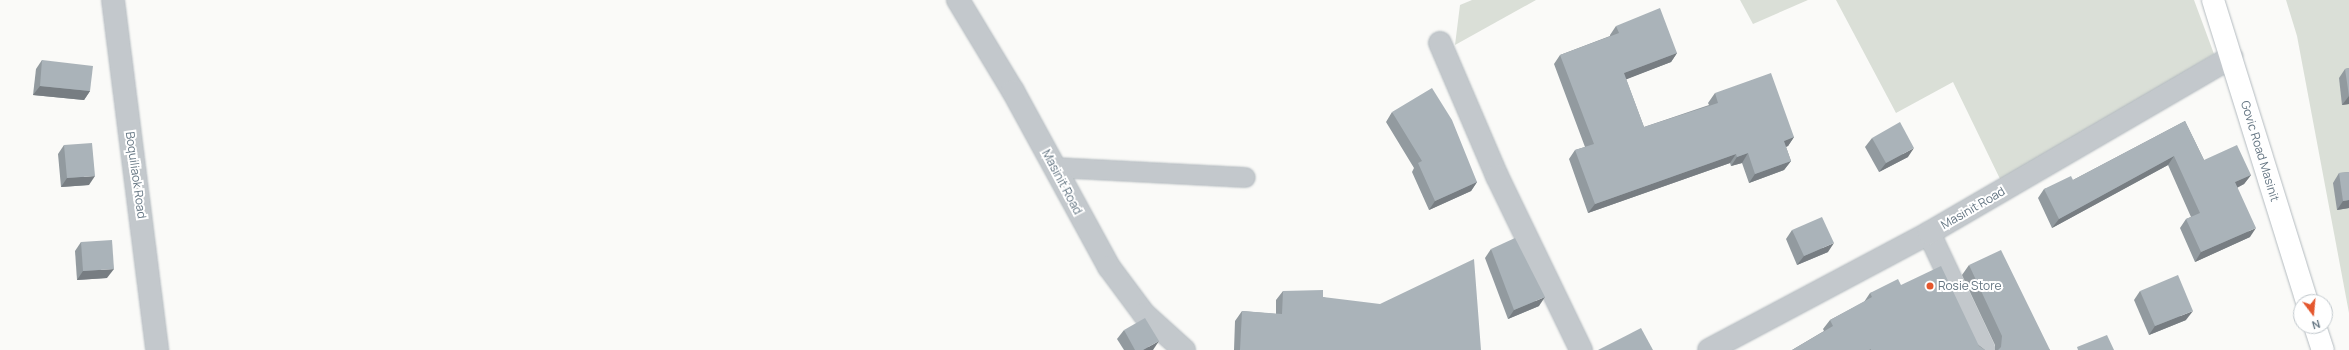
<!DOCTYPE html>
<style>
body{margin:0}
#map{position:relative;width:2349px;height:350px;overflow:hidden;background:#fafaf8;font-family:Manrope,sans-serif}
div>[style]{position:absolute}
.green>*{inset:0;background:#dadfd7}
.roads{filter:drop-shadow(0 0 1px #b3babf) drop-shadow(0 0 1px #b3babf)}
.lane>*{height:19px;margin:-9.5px;padding:0 9.5px;transform-origin:9.5px;border-radius:9.5px;background:#c3c8cc}
.street>*{height:22px;margin:-11px;padding:0 11px;transform-origin:11px;border-radius:11px;background:#c3c8cc}
.secondary>*{height:22px;margin:-11px;padding:0 11px;transform-origin:11px;border-radius:11px;background:#fff}
.wall>*{inset:0;background:#929a9f}
.shaded-wall>*{inset:0;background:#777d82}
.building>*{inset:0;background:#aab3b9}
.dots>*{width:11px;height:11px;translate:-50% -50%;box-sizing:border-box;border:2px solid #fff;border-radius:50%}
span{translate:-50% -50%;white-space:nowrap;text-align:center;line-height:1.15;-webkit-text-stroke:4px #fff;paint-order:stroke}
.street-label{font-size:12px;color:#657683}
.poi-label{font-size:12px;color:#657683}
.left{translate:0 -50%;text-align:left}
.north{position:absolute;left:2293px;top:294px;width:40px;height:40px;box-sizing:border-box;background:#fff;border:1px solid #c1c8cd;border-radius:50%;rotate:164deg;font-size:11px;font-weight:700;line-height:16px;text-align:center;color:#657683}
.north::after{content:'';display:block;margin:auto;width:14px;height:18px;background:#e4572e;clip-path:polygon(50% 0,100% 100%,50% 72%,0 100%)}
</style>
<div id="map">
<div class="green">
<i style="clip-path:polygon(1472px 0,1536px 0,1455px 45px,1460px 5px)"></i>
<i style="clip-path:polygon(1740px 0,1808px 0,1753px 24px)"></i>
<i style="clip-path:polygon(1836px 0,2194px 0,2214px 54px,2002px 183px,1953px 82px,1896px 113px)"></i>
<i style="clip-path:polygon(2286px 0,2349px 0,2349px 313px,2297px 36px)"></i>
</div>
<div class="roads">
<div class="lane">
<i style="left:1054px;top:167px;width:191px;rotate:3deg"></i>
</div>
<div class="street">
<i style="left:113px;top:0;width:353px;rotate:82.8deg"></i>
<i style="left:958px;top:0;width:106px;rotate:58.9deg"></i>
<i style="left:1013px;top:91px;width:200px;rotate:61.4deg"></i>
<i style="left:1109px;top:267px;width:59px;rotate:53.3deg"></i>
<i style="left:1144px;top:314px;width:54px;rotate:42deg"></i>
<i style="left:1440px;top:43px;width:145px;rotate:66.8deg"></i>
<i style="left:1497px;top:176px;width:193px;rotate:64.2deg"></i>
<i style="left:1929px;top:233px;width:129px;rotate:64.8deg"></i>
<i style="left:1709px;top:350px;width:249px;rotate:-28deg"></i>
<i style="left:1929px;top:233px;width:350px;rotate:-30.2deg"></i>
</div>
<div class="secondary">
<i style="left:2213px;top:0;width:316px;rotate:72.7deg"></i>
<i style="left:2315px;top:326px;width:25px;rotate:72deg"></i>
</div>
</div>
<div class="wall">
<i style="clip-path:polygon(1616px 26px,1677px 53px,1671px 62px,1626px 79px,1644px 127px,1709px 105px,1708px 103px,1715px 93px,1794px 137px,1788px 146px,1786px 147px,1791px 161px,1784px 170px,1749px 183px,1742px 163px,1731px 166px,1730px 163px,1588px 213px,1569px 159px,1575px 150px,1585px 147px,1554px 64px,1560px 55px,1610px 36px,1610px 35px)"></i>
<i style="clip-path:polygon(42px 60px,90px 91px,84px 100px,33px 95px,36px 69px)"></i>
<i style="clip-path:polygon(2349px 68px,2349px 104px,2342px 105px,2339px 78px,2345px 69px)"></i>
<i style="clip-path:polygon(1392px 112px,1477px 182px,1471px 191px,1429px 210px,1412px 172px,1414px 168px,1386px 122px)"></i>
<i style="clip-path:polygon(2185px 121px,2204px 160px,2251px 175px,2244px 184px,2237px 188px,2250px 237px,2195px 262px,2180px 228px,2186px 219px,2191px 217px,2168px 165px,2052px 228px,2038px 198px,2044px 189px,2073px 180px)"></i>
<i style="clip-path:polygon(1872px 138px,1908px 157px,1879px 172px,1865px 147px)"></i>
<i style="clip-path:polygon(64px 145px,89px 185px,61px 187px,58px 154px)"></i>
<i style="clip-path:polygon(2349px 172px,2349px 208px,2337px 210px,2333px 183px,2339px 173px)"></i>
<i style="clip-path:polygon(1792px 230px,1828px 252px,1797px 265px,1786px 239px)"></i>
<i style="clip-path:polygon(81px 242px,107px 278px,77px 280px,75px 251px)"></i>
<i style="clip-path:polygon(1491px 249px,1539px 306px,1508px 319px,1485px 258px)"></i>
<i style="clip-path:polygon(1969px 265px,2050px 350px,1995px 350px,1995px 345px,1962px 275px)"></i>
<i style="clip-path:polygon(1901px 285px,1985px 350px,1792px 350px,1824px 331px,1823px 329px,1830px 320px,1864px 302px,1870px 293px)"></i>
<i style="clip-path:polygon(1283px 291px,1323px 297px,1481px 350px,1234px 350px,1235px 321px,1242px 311px,1276px 314px,1276px 300px)"></i>
<i style="clip-path:polygon(2140px 291px,2186px 320px,2149px 335px,2134px 300px)"></i>
<i style="clip-path:polygon(1124px 330px,1153px 350px,1124px 350px,1117px 339px)"></i>
</div>
<div class="shaded-wall">
<i style="clip-path:polygon(1677px 53px,1671px 62px,1617px 83px,1624px 73px)"></i>
<i style="clip-path:polygon(40px 86px,90px 91px,84px 100px,33px 95px)"></i>
<i style="clip-path:polygon(2349px 96px,2349px 104px,2342px 105px)"></i>
<i style="clip-path:polygon(1794px 137px,1788px 146px,1777px 150px,1784px 141px)"></i>
<i style="clip-path:polygon(1914px 148px,1908px 157px,1879px 172px,1886px 163px)"></i>
<i style="clip-path:polygon(1748px 153px,1742px 163px,1731px 166px,1737px 157px)"></i>
<i style="clip-path:polygon(1736px 154px,1730px 163px,1588px 213px,1595px 204px)"></i>
<i style="clip-path:polygon(2174px 156px,2168px 165px,2052px 228px,2059px 219px)"></i>
<i style="clip-path:polygon(1791px 161px,1784px 170px,1749px 183px,1755px 174px)"></i>
<i style="clip-path:polygon(2251px 175px,2244px 184px,2228px 192px,2235px 182px)"></i>
<i style="clip-path:polygon(95px 176px,89px 185px,61px 187px,67px 178px)"></i>
<i style="clip-path:polygon(1477px 182px,1471px 191px,1429px 210px,1435px 201px)"></i>
<i style="clip-path:polygon(2349px 200px,2349px 208px,2337px 210px,2343px 201px)"></i>
<i style="clip-path:polygon(2256px 228px,2250px 237px,2195px 262px,2201px 252px)"></i>
<i style="clip-path:polygon(1834px 243px,1828px 252px,1797px 265px,1804px 256px)"></i>
<i style="clip-path:polygon(114px 269px,107px 278px,77px 280px,83px 271px)"></i>
<i style="clip-path:polygon(1545px 297px,1539px 306px,1508px 319px,1514px 310px)"></i>
<i style="clip-path:polygon(2193px 311px,2186px 320px,2149px 335px,2155px 326px)"></i>
<i style="clip-path:polygon(1159px 341px,1153px 350px,1143px 350px)"></i>
</div>
<div class="building">
<i style="clip-path:polygon(1660px 8px,1677px 53px,1624px 73px,1644px 127px,1718px 103px,1715px 93px,1771px 73px,1794px 137px,1784px 141px,1791px 161px,1755px 174px,1748px 153px,1737px 157px,1736px 154px,1595px 204px,1575px 150px,1594px 144px,1560px 55px,1619px 33px,1616px 26px)"></i>
<i style="clip-path:polygon(42px 60px,93px 66px,90px 91px,40px 86px)"></i>
<i style="clip-path:polygon(2349px 68px,2349px 96px,2345px 69px)"></i>
<i style="clip-path:polygon(1432px 88px,1452px 120px,1477px 182px,1435px 201px,1418px 163px,1422px 161px,1392px 112px)"></i>
<i style="clip-path:polygon(2185px 121px,2204px 160px,2237px 145px,2251px 175px,2235px 182px,2256px 228px,2201px 252px,2186px 219px,2200px 213px,2174px 156px,2059px 219px,2044px 189px,2071px 176px,2073px 180px)"></i>
<i style="clip-path:polygon(1900px 122px,1914px 148px,1886px 163px,1872px 138px)"></i>
<i style="clip-path:polygon(92px 143px,95px 176px,67px 178px,64px 145px)"></i>
<i style="clip-path:polygon(2349px 172px,2349px 200px,2343px 201px,2339px 173px)"></i>
<i style="clip-path:polygon(1822px 217px,1834px 243px,1804px 256px,1792px 230px)"></i>
<i style="clip-path:polygon(1515px 238px,1545px 297px,1514px 310px,1491px 249px)"></i>
<i style="clip-path:polygon(112px 240px,114px 269px,83px 271px,81px 242px)"></i>
<i style="clip-path:polygon(2001px 250px,2050px 350px,1998px 350px,2001px 347px,2002px 336px,1969px 265px)"></i>
<i style="clip-path:polygon(1474px 259px,1481px 350px,1240px 350px,1242px 311px,1282px 314px,1283px 291px,1323px 290px,1323px 297px,1380px 304px)"></i>
<i style="clip-path:polygon(1941px 266px,1979px 346px,1985px 350px,1871px 350px,1871px 349px,1869px 350px,1792px 350px,1833px 326px,1830px 320px,1872px 297px,1870px 293px,1898px 279px,1901px 285px)"></i>
<i style="clip-path:polygon(2178px 275px,2193px 311px,2155px 326px,2140px 291px)"></i>
<i style="clip-path:polygon(1145px 318px,1159px 341px,1143px 350px,1135px 350px,1124px 330px)"></i>
<i style="clip-path:polygon(1641px 328px,1653px 350px,1598px 350px)"></i>
<i style="clip-path:polygon(2107px 335px,2114px 350px,2078px 350px,2077px 347px)"></i>
</div>
<div class="dots">
<i style="left:1930px;top:286px;background:#e4572e"></i>
</div>
<div class="street-label">
<span style="left:2260px;top:151px;rotate:73deg">Govic Road Masinit</span>
<span style="left:136px;top:175px;rotate:82deg">Boquiliaok Road</span>
<span style="left:1062px;top:182px;rotate:62deg">Masinit Road</span>
<span style="left:1973px;top:208px;rotate:-30deg">Masinit Road</span>
</div>
<div class="poi-label">
<span class="left" style="left:1938px;top:286px">Rosie Store</span>
</div>
<div class="north">N</div>
</div>
